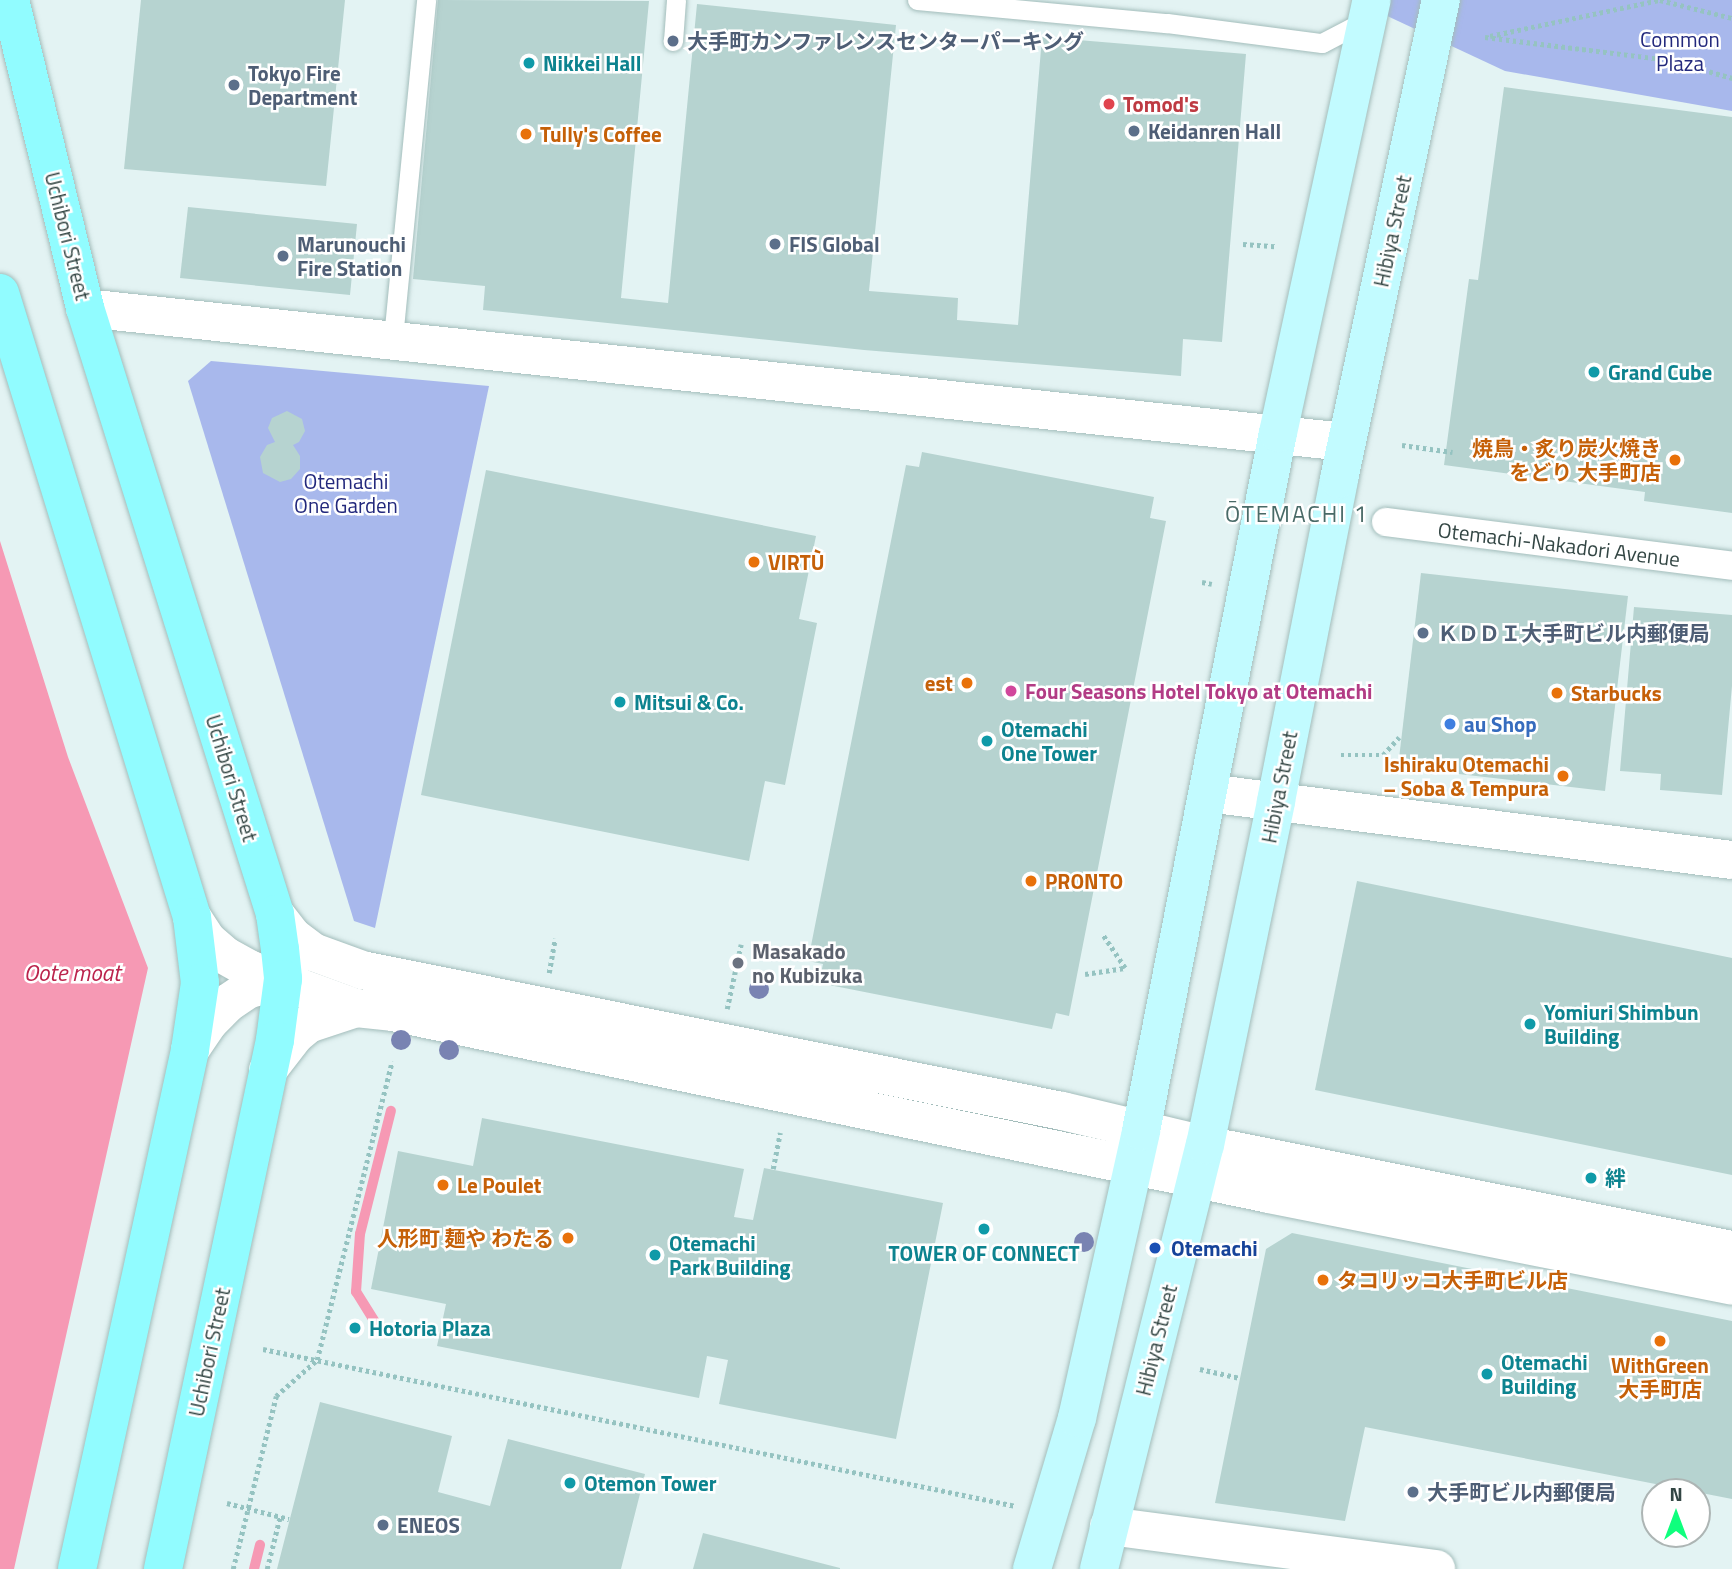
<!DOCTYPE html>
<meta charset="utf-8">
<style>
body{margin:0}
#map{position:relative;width:1732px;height:1569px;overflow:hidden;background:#e3f3f3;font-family:"Titillium Web","Noto Sans JP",sans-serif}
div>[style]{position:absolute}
.green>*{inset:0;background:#a8b8ec}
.water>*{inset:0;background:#f699b4}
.stream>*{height:10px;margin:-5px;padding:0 5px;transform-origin:5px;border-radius:5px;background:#f699b4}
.building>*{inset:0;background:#b6d3d0}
.path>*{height:4.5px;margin-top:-2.25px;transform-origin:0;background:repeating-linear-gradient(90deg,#95c3c1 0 3.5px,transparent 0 7px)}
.roads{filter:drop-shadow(0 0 2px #a3bdbb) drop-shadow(0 0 2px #a3bdbb)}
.service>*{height:19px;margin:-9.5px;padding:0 9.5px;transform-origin:9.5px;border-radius:9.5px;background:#fff}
.pedestrian>*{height:28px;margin:-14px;padding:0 14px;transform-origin:14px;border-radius:14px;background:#fff}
.minor>*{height:38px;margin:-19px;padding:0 19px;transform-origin:19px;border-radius:19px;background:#fff}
.tertiary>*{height:38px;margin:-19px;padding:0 19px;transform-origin:19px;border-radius:19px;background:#fff}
.secondary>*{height:38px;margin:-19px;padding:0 19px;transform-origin:19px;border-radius:19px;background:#c2fbff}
.primary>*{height:38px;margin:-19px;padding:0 19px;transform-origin:19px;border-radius:19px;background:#91fcff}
.trees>*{width:20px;height:20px;margin:-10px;border-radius:50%;background:#7983b2}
.dots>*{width:19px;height:19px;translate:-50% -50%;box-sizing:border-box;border:4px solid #fff;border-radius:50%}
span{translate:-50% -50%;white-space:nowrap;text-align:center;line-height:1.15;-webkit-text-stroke:5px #fff;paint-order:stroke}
.park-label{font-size:21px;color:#22287c}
.service-label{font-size:21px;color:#4e5e75;font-weight:700}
.left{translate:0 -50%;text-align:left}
.culture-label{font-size:21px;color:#0d838f;font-weight:700}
.health-label{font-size:21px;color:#be3a42;font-weight:700}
.food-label{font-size:21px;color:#c56008;font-weight:700}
.right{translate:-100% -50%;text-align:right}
.street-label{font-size:21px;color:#334644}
.hotel-label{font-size:21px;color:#b23c85;font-weight:700}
.shop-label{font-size:21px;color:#366cbe;font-weight:700}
.worship-label{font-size:21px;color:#5b616d;font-weight:700}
.transit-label{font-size:21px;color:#164399;font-weight:700}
.neighbourhood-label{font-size:23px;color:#496a67;letter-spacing:2px}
.water-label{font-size:23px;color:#bb234c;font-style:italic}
.north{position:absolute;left:1641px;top:1478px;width:70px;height:70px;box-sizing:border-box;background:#fff;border:2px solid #adb5b4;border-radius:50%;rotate:0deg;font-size:19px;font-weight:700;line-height:28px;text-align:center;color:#334644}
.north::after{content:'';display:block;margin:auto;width:24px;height:32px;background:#0fff7d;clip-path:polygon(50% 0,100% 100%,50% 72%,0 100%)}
</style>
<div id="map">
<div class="green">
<i style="clip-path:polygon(1353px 0,1732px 0,1732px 111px,1505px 71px)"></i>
<i style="clip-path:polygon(211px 361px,489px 386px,375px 928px,354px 921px,188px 381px)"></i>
</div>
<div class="water">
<i style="clip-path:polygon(0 541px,68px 757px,148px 968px,14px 1569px,0 1569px)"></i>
</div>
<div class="stream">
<i style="left:375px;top:1322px;width:36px;rotate:-122deg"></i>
<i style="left:356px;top:1292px;width:58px;rotate:-86.1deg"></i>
<i style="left:360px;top:1234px;width:127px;rotate:-75.9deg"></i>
<i style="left:254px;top:1569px;width:25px;rotate:-76deg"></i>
</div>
<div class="building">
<i style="clip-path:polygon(141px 0,345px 0,326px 186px,124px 169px)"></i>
<i style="clip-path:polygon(438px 0,649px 1px,621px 298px,668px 303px,697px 4px,896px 25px,869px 291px,958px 298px,957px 320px,1018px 325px,1042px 37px,1246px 54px,1222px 342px,1183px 339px,1181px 376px,864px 350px,483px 310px,485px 286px,413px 279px)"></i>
<i style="clip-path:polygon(1504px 87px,1732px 117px,1732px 513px,1644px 501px,1645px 492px,1444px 465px,1469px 279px,1478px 280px)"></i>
<i style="clip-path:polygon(188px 207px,357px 224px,350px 295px,180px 278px)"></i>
<i style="clip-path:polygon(287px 411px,302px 419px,305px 431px,299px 442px,293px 445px,300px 456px,300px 469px,291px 479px,280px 482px,263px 473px,260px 457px,267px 445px,275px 442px,268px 428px,272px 418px)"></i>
<i style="clip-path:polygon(922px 452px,1154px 497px,1150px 518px,1166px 521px,1069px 1016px,1056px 1013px,1052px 1029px,819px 983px,823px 964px,808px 961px,906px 465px,919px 467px)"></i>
<i style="clip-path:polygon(486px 470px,816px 536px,799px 619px,817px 623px,785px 785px,765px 781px,749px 861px,421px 795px)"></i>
<i style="clip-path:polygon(1421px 573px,1628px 596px,1605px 791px,1398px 767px)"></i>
<i style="clip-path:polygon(1634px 607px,1732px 615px,1732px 686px,1722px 795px,1660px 790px,1661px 774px,1620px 771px)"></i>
<i style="clip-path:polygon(1357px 881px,1732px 958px,1732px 1175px,1315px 1090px)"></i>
<i style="clip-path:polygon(482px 1118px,744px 1169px,734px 1217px,753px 1220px,764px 1168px,943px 1203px,896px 1439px,719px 1404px,728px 1360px,707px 1356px,699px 1398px,437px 1346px,446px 1304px,371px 1289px,398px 1151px,473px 1166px)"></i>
<i style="clip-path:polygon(1292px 1233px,1732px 1321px,1732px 1499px,1365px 1427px,1345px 1521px,1215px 1503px,1266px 1249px)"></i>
<i style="clip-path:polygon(320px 1402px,452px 1436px,438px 1492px,490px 1506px,508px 1439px,645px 1474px,621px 1569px,277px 1569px)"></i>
<i style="clip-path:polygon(703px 1533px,840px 1568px,840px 1569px,693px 1569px)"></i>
</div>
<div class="path">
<i style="left:1660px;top:0;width:74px;rotate:14deg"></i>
<i style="left:1490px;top:36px;width:174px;rotate:-12deg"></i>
<i style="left:1485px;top:37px;width:185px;rotate:7.1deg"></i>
<i style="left:1669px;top:60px;width:66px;rotate:15.9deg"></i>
<i style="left:1243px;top:244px;width:32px;rotate:4deg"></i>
<i style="left:1402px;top:445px;width:51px;rotate:7.8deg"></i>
<i style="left:1202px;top:582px;width:10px;rotate:11deg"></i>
<i style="left:1341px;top:755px;width:42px"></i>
<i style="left:1383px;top:755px;width:24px;rotate:-48deg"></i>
<i style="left:549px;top:973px;width:35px;rotate:-80deg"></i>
<i style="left:1085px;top:974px;width:40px;rotate:-8.5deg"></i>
<i style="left:1125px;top:968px;width:40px;rotate:-124deg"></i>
<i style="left:727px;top:1009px;width:66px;rotate:-77.8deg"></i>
<i style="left:773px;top:1169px;width:37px;rotate:-79deg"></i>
<i style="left:263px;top:1349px;width:769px;rotate:11.78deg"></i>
<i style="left:1200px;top:1369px;width:41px;rotate:12.7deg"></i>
<i style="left:227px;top:1503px;width:64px;rotate:14.5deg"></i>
<i style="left:233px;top:1569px;width:178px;rotate:-76deg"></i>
<i style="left:276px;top:1396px;width:55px;rotate:-41.3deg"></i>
<i style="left:317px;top:1360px;width:308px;rotate:-75.9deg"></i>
<i style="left:267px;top:1569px;width:54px;rotate:-76deg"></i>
</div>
<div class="roads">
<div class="service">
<i style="left:917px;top:0;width:251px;rotate:5.3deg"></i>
<i style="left:1167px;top:23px;width:156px;rotate:7.4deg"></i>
<i style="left:1322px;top:43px;width:52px;rotate:-27.6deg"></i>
<i style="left:673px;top:41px;width:41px;rotate:-85.8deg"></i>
<i style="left:393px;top:338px;width:340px;rotate:-84.4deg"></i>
</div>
<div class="pedestrian">
<i style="left:1386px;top:522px;width:349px;rotate:7.2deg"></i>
</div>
<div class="minor">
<i style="left:1109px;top:1526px;width:330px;rotate:7.5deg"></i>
</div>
<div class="tertiary">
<i style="left:85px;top:308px;width:1268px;rotate:6.07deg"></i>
<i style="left:1208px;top:793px;width:528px;rotate:7.29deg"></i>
<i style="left:275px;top:914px;width:29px;rotate:52deg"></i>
<i style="left:293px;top:937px;width:25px;rotate:37deg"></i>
<i style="left:313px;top:952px;width:52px;rotate:20.2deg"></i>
<i style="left:362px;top:970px;width:714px;rotate:11.39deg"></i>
<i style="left:1062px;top:1111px;width:147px;rotate:13.4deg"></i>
<i style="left:1205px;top:1145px;width:537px;rotate:11.27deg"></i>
<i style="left:192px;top:917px;width:27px;rotate:57deg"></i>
<i style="left:207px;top:940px;width:23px;rotate:41deg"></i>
<i style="left:224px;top:955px;width:29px;rotate:29deg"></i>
<i style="left:249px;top:969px;width:114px;rotate:20deg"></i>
<i style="left:356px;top:1008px;width:36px;rotate:6deg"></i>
<i style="left:392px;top:1012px;width:896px;rotate:11.72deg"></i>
<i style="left:1269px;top:1194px;width:472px;rotate:11.2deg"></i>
<i style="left:190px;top:1050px;width:34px;rotate:-56deg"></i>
<i style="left:209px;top:1022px;width:27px;rotate:-45deg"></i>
<i style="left:228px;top:1003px;width:25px;rotate:-34deg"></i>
<i style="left:249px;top:989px;width:43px;rotate:-14.7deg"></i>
<i style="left:268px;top:1070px;width:44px;rotate:-52.4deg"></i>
<i style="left:295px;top:1035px;width:17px;rotate:-40deg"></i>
<i style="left:308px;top:1024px;width:51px;rotate:-18.4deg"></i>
</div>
<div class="secondary">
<i style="left:1032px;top:1569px;width:158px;rotate:-73.4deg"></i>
<i style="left:1077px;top:1418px;width:294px;rotate:-77.4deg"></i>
<i style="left:1141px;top:1131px;width:711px;rotate:-78.9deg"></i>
<i style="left:1278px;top:433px;width:443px;rotate:-77.8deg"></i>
<i style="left:1099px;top:1569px;width:437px;rotate:-76deg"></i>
<i style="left:1205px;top:1145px;width:351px;rotate:-78.3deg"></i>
<i style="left:1276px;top:801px;width:328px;rotate:-78.9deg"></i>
<i style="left:1339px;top:479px;width:490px;rotate:-78deg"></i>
</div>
<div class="primary">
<i style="left:10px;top:0;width:317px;rotate:76.3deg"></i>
<i style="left:85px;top:308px;width:635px;rotate:72.59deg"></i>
<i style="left:275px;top:914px;width:35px;rotate:82deg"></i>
<i style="left:280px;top:949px;width:30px;rotate:84deg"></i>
<i style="left:283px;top:979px;width:62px;rotate:97.5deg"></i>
<i style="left:275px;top:1040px;width:541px;rotate:101.95deg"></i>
<i style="left:0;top:293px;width:653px;rotate:72.9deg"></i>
<i style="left:192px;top:917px;width:66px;rotate:83.1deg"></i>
<i style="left:200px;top:983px;width:68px;rotate:98.5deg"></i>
<i style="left:190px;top:1050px;width:531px;rotate:102.28deg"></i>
</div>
</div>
<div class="trees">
<i style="left:759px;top:989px"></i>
<i style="left:401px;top:1040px"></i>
<i style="left:449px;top:1050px"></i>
<i style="left:1084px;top:1242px"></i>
</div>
<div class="dots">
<i style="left:673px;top:41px;background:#5c6f8a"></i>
<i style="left:529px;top:63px;background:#0f9aa8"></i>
<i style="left:234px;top:85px;background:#5c6f8a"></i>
<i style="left:1109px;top:104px;background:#e0444e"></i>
<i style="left:1134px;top:131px;background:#5c6f8a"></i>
<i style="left:526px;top:134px;background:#e8710a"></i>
<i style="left:775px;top:244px;background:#5c6f8a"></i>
<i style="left:283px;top:256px;background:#5c6f8a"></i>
<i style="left:1594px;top:372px;background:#0f9aa8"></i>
<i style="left:1675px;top:460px;background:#e8710a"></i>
<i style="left:754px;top:562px;background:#e8710a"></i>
<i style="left:1423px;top:633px;background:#5c6f8a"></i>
<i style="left:967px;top:683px;background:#e8710a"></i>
<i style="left:1011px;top:691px;background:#d1479c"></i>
<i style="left:1557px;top:693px;background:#e8710a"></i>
<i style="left:620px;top:702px;background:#0f9aa8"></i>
<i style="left:1450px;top:724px;background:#3f7fe0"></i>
<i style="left:987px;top:741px;background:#0f9aa8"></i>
<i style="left:1563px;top:776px;background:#e8710a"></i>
<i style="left:1031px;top:881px;background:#e8710a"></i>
<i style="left:738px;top:963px;background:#6b7280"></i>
<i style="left:1530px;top:1024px;background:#0f9aa8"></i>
<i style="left:1591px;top:1178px;background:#0f9aa8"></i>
<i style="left:443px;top:1185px;background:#e8710a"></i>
<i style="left:984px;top:1229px;background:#0f9aa8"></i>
<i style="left:568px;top:1238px;background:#e8710a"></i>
<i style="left:1155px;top:1248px;background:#1a4fb4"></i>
<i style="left:655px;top:1255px;background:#0f9aa8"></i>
<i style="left:1323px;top:1280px;background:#e8710a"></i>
<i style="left:355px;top:1328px;background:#0f9aa8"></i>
<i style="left:1660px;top:1341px;background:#e8710a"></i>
<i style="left:1487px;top:1374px;background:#0f9aa8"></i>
<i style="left:570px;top:1483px;background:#0f9aa8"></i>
<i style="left:1413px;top:1492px;background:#5c6f8a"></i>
<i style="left:383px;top:1525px;background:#5c6f8a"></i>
</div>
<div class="park-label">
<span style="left:1680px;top:51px">Common<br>Plaza</span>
<span style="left:346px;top:493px">Otemachi<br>One Garden</span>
</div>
<div class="service-label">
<span class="left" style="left:687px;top:41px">大手町カンファレンスセンターパーキング</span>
<span class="left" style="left:248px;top:85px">Tokyo Fire<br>Department</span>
<span class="left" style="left:1148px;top:131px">Keidanren Hall</span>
<span class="left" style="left:297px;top:256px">Marunouchi<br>Fire Station</span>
<span class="left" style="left:789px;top:244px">FIS Global</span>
<span class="left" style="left:1437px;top:633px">ＫＤＤＩ大手町ビル内郵便局</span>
<span class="left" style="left:1427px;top:1492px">大手町ビル内郵便局</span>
<span class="left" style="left:397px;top:1525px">ENEOS</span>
</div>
<div class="culture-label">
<span class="left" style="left:543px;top:63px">Nikkei Hall</span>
<span class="left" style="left:1608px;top:372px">Grand Cube</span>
<span class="left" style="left:634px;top:702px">Mitsui &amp; Co.</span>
<span class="left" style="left:1001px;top:741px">Otemachi<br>One Tower</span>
<span class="left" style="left:1544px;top:1024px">Yomiuri Shimbun<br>Building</span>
<span class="left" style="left:1605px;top:1178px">絆</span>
<span class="left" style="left:669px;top:1255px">Otemachi<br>Park Building</span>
<span style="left:984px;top:1253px">TOWER OF CONNECT</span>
<span class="left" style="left:369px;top:1328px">Hotoria Plaza</span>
<span class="left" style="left:1501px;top:1374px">Otemachi<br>Building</span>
<span class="left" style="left:584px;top:1483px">Otemon Tower</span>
</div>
<div class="health-label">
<span class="left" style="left:1123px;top:104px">Tomod's</span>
</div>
<div class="food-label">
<span class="left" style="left:540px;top:134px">Tully's Coffee</span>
<span class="right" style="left:1661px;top:460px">焼鳥・炙り炭火焼き<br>をどり 大手町店</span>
<span class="left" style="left:768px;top:562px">VIRTÙ</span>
<span class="right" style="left:953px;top:683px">est</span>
<span class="left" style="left:1571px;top:693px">Starbucks</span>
<span class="right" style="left:1549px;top:776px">Ishiraku Otemachi<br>– Soba &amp; Tempura</span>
<span class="left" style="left:1045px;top:881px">PRONTO</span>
<span class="left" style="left:457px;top:1185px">Le Poulet</span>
<span class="right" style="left:554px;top:1238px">人形町 麺や わたる</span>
<span class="left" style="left:1337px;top:1280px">タコリッコ大手町ビル店</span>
<span style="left:1660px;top:1377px">WithGreen<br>大手町店</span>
</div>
<div class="street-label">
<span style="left:1392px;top:231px;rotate:-78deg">Hibiya Street</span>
<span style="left:68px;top:236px;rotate:76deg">Uchibori Street</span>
<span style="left:1559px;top:544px;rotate:7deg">Otemachi-Nakadori Avenue</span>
<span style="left:232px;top:778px;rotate:73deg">Uchibori Street</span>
<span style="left:1279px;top:787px;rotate:-79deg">Hibiya Street</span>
<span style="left:1156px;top:1340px;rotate:-76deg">Hibiya Street</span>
<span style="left:209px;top:1352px;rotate:-78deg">Uchibori Street</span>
</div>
<div class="hotel-label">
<span class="left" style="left:1025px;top:691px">Four Seasons Hotel Tokyo at Otemachi</span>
</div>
<div class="shop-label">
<span class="left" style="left:1464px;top:724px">au Shop</span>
</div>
<div class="worship-label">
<span class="left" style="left:752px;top:963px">Masakado<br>no Kubizuka</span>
</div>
<div class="transit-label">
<span class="left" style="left:1171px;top:1248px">Otemachi</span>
</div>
<div class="neighbourhood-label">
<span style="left:1297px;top:514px">ŌTEMACHI 1</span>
</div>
<div class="water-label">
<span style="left:72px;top:973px">Oote moat</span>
</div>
<div class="north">N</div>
</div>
